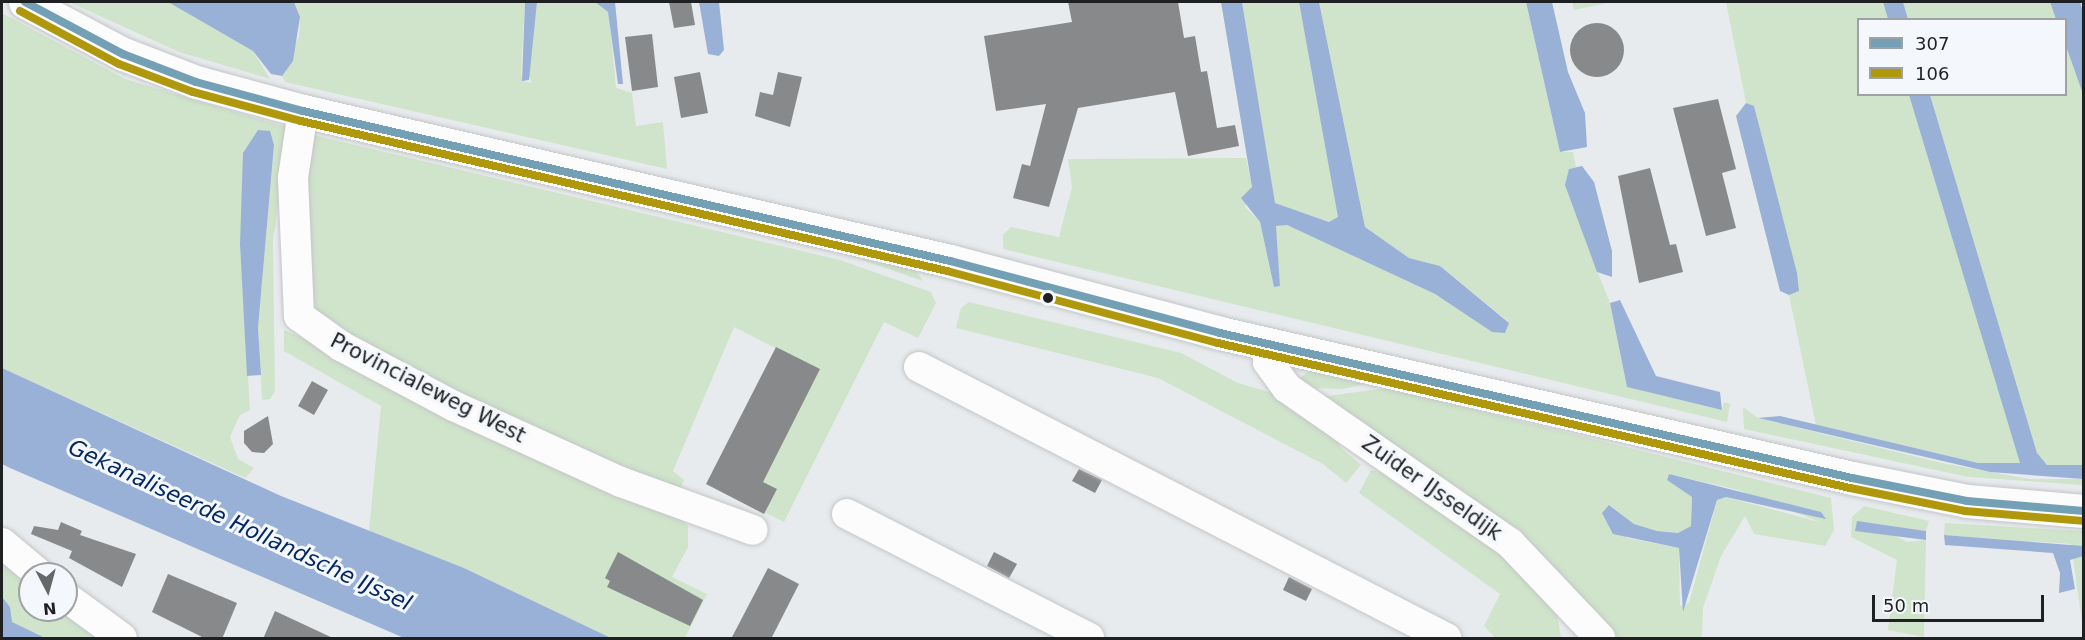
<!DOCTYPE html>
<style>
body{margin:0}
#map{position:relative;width:2085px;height:640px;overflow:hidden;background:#e8ebed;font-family:"DejaVu Sans",sans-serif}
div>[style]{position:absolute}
.green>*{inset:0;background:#cfe4ca}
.water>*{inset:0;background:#9ab1d7}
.building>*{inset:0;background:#87898b}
.round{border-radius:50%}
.roads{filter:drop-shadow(0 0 2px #c4c6c8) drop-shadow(0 0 2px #c4c6c8)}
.minor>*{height:30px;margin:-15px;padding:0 15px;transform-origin:15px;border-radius:15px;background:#fcfcfc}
.major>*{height:33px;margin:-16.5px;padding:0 16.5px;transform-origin:16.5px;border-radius:16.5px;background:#fcfcfc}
.bus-1>*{height:8px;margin:-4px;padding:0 4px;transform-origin:4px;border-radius:4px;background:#74a0b6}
.bus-2>*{height:8px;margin:-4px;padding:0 4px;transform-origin:4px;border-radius:4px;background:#af980c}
.dots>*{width:16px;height:16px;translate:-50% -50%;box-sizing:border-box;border:3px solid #f4f8fd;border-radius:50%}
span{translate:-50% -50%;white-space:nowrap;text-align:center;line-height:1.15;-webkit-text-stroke:6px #f4f8fd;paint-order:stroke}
.street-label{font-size:21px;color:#1f2022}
.water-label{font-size:22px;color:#042865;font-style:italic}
.frame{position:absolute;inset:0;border:3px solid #1f2022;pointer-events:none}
.legend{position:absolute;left:1857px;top:18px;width:210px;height:78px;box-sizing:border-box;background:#f4f8fd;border:2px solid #9fa2a5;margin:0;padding:8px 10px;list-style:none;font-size:18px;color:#1f2022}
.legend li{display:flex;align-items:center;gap:12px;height:30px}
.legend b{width:30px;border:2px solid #9fa2a5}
.north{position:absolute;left:18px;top:562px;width:60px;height:60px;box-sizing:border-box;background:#f4f8fd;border:2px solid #9fa2a5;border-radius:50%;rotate:174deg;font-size:16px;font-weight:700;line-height:24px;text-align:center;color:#1f2022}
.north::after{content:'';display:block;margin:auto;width:21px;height:27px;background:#656769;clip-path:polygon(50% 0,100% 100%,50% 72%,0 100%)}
.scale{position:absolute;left:1872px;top:595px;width:172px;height:27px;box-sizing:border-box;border:3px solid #1f2022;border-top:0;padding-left:8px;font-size:18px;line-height:21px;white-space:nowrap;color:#1f2022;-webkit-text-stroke:4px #f4f8fd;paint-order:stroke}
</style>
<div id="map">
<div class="green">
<i style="clip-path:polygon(69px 2px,168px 2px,253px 51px,270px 79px,179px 52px)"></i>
<i style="clip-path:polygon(294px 2px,525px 2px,521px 73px,523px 81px,532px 83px,527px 72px,537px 2px,595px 2px,609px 13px,616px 88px,632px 93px,636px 126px,663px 122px,667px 169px,285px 82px,282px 76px,299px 36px,300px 17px)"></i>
<i style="clip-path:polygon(1242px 2px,1299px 2px,1340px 207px,1338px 218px,1330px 222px,1274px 203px)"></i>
<i style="clip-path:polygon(1319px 2px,1526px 2px,1560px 152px,1573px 152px,1576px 167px,1569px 169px,1586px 243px,1610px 303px,1627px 387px,1722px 410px,1724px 402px,1730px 404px,1727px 422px,1003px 249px,1003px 235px,1011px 227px,1059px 237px,1072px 187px,1068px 159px,1246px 158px,1252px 187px,1245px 207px,1260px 222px,1274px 287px,1280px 286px,1275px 226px,1287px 225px,1435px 294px,1492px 332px,1509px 322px,1440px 266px,1409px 258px,1365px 227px)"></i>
<i style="clip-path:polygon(1572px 2px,1612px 2px,1574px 10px)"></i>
<i style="clip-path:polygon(1726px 2px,1883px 2px,1888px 19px,1858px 20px,1858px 94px,1909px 95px,2021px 464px,1978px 463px,1816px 425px,1789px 295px,1799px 290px,1754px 106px,1746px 103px)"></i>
<i style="clip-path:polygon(1903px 2px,2083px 2px,2083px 465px,2047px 465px,2037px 453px,1930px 95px,2066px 94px,2066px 20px,1908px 19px)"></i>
<i style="clip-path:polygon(2px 13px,125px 79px,289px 128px,273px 241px,275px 391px,270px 399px,262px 400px,258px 328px,274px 145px,240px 244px,250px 410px,240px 415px,230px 437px,238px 459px,254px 468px,245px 478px,2px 368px)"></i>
<i style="clip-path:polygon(313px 135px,840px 260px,931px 292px,936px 303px,918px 338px,884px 322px,784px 522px,747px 504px,816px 369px,734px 327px,673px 471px,684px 480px,675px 501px,520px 427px,320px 319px,306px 282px,300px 150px)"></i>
<i style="clip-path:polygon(790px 240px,915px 269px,923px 281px,845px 254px)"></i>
<i style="clip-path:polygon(969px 302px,1181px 353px,1238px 383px,1279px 395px,1337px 436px,1340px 447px,1361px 465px,1346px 483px,1323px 464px,1158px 378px,956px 328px,961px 308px)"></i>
<i style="clip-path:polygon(284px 330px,372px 366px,678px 516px,688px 526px,688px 547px,672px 577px,707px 594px,685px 638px,611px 638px,464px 568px,369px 531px,381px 406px,284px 351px)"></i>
<i style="clip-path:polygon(1311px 370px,1380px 381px,1343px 389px,1312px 388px,1298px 379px)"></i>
<i style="clip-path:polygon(evenodd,1387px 388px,1831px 498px,1834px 530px,1825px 546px,1754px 534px,1745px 516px,1721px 556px,1703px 608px,1702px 638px,1608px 638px,1320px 397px,1387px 388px,1669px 474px,1738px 490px,1823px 523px,1726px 497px,1717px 500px,1689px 603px,1680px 606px,1679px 548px,1627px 538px,1603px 513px,1610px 505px,1634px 524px,1657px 531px,1678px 533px,1691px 526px,1692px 497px,1667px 480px,1669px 474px)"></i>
<i style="clip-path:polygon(1743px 407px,1758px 418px,1942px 463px,2029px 479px,2083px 479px,2083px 485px,1968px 477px,1744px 429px)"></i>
<i style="clip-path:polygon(1371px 470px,1411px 478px,1555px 601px,1561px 638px,1495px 638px,1484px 626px,1500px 594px,1359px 493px)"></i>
<i style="clip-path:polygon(1864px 506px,1929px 521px,1926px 531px,1871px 523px,1907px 542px,1926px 540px,1924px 637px,1888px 630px,1897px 560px,1851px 537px,1852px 517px)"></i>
<i style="clip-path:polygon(1945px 523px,2083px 531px,2083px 629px,2071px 544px,1944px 535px)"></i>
<i style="clip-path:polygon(2px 553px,30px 577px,30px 610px,66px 610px,114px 638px,2px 638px)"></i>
</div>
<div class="water">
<i style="clip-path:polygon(168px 2px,294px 2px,300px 17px,293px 61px,282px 76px,271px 74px,253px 51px)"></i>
<i style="clip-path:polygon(525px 2px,537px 2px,529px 80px,522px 81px)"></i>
<i style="clip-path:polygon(595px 2px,615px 2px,623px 84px,618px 84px,608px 12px)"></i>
<i style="clip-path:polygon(699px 2px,719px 2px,724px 50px,719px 56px,708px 54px)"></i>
<i style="clip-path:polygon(1221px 2px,1242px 2px,1275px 203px,1329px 222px,1338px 217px,1299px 2px,1319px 2px,1365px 227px,1409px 258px,1440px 266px,1509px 323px,1505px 333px,1492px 332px,1435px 294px,1287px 225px,1276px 226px,1280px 286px,1274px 287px,1260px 222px,1241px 198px,1252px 187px)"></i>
<i style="clip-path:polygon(1526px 2px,1552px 2px,1568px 72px,1585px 113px,1587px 147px,1560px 152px)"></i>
<i style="clip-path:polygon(1883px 2px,1903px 2px,1908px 19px,1888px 19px)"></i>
<i style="clip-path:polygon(2050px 2px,2080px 2px,2083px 12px,2083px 94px,2066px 46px,2066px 20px,2056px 19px)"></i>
<i style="clip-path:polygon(1909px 95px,1930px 95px,2037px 453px,2047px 465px,2083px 465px,2083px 479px,1990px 472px,1758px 418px,1780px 416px,1978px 463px,2020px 463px)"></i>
<i style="clip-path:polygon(1746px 103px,1754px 106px,1797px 273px,1799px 291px,1789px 295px,1780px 291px,1736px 116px)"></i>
<i style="clip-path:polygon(258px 130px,270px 131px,274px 145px,258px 328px,261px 375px,247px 376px,240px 244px,243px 153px)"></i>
<i style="clip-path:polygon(1582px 166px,1594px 182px,1612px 251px,1612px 277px,1597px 272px,1565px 185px,1569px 169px)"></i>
<i style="clip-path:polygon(1620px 300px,1656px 376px,1720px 392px,1722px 410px,1627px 387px,1610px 303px)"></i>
<i style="clip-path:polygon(2px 368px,281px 496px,464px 568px,611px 638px,404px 638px,10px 468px,2px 464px)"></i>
<i style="clip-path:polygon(1669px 474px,1821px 512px,1826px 519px,1726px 497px,1717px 500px,1683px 612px,1679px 548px,1613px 534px,1602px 513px,1609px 505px,1634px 524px,1657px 531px,1678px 533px,1691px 526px,1692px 497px,1667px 480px)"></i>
<i style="clip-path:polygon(1857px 521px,1926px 531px,1926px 540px,1855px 531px)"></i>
<i style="clip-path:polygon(1944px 535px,2083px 546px,2083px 556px,2070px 560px,2075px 589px,2059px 593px,2060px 573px,2053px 553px,1945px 545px)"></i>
<i style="clip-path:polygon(2px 597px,10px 607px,12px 622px,45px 638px,2px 638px)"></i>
</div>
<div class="building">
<i style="clip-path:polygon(669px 2px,691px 2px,695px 25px,674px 28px)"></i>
<i style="clip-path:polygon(1068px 2px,1178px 2px,1184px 38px,1195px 36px,1201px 72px,1207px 71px,1217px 128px,1235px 125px,1239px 146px,1188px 156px,1175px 92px,1078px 108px,1049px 207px,1013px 198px,1022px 164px,1030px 166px,1046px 104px,996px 111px,984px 36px,1072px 22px)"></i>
<i class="round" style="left:1570px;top:23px;width:54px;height:54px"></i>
<i style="clip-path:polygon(652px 34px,658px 87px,632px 91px,625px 37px)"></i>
<i style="clip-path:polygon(700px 72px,708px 113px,681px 118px,674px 77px)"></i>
<i style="clip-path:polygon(778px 72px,802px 77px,790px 127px,755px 116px,760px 92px,773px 95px)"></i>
<i style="clip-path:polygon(1718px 99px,1736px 169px,1722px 173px,1736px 228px,1706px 236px,1673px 108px)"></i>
<i style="clip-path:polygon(1650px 168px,1670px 245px,1676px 244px,1683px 272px,1639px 283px,1618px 176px)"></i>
<i style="clip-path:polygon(776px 347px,820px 369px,763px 482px,777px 489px,764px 514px,706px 484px)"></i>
<i style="clip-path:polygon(312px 381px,328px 390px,314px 415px,298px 406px)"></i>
<i style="clip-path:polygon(268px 416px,273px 444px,264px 453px,252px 452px,244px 443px,244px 431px)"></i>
<i style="clip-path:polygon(1079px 469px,1102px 480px,1095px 493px,1072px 481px)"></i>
<i style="clip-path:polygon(61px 522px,82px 531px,80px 535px,136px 554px,122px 587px,69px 558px,72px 551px,31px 534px,34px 526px,58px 530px)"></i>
<i style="clip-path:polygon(618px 552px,703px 600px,690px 626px,607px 587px,610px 581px,605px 578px)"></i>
<i style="clip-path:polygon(994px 552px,1017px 564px,1009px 578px,987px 566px)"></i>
<i style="clip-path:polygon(768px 568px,799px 584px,771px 639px,731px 639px)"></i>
<i style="clip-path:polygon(168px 574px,237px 603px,222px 639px,206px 639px,152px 612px)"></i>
<i style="clip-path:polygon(1289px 577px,1312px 589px,1306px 601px,1283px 590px)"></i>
<i style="clip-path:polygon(275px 611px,335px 639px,263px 639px)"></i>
</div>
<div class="roads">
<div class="minor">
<i style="left:303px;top:111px;width:68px;rotate:98.5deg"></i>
<i style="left:293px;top:178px;width:138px;rotate:87.5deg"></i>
<i style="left:299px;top:316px;width:52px;rotate:35.5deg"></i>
<i style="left:341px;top:346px;width:128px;rotate:28deg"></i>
<i style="left:454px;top:406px;width:183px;rotate:24.5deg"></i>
<i style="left:621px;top:482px;width:140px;rotate:20deg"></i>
<i style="left:1272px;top:344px;width:18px;rotate:103deg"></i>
<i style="left:1268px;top:362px;width:32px;rotate:54deg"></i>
<i style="left:1287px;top:388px;width:272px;rotate:34.8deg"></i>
<i style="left:1510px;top:543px;width:131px;rotate:46.5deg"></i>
<i style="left:919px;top:367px;width:593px;rotate:27.21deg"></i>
<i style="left:847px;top:514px;width:272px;rotate:27.1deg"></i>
<i style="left:2px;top:543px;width:48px;rotate:40deg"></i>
<i style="left:66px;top:597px;width:69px;rotate:36.2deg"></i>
</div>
<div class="major">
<i style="left:25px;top:2px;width:111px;rotate:28deg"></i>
<i style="left:123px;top:54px;width:78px;rotate:21deg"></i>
<i style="left:196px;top:82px;width:111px;rotate:15.2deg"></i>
<i style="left:303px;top:111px;width:664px;rotate:13.05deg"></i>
<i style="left:950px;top:261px;width:279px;rotate:14.9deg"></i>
<i style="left:1220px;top:333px;width:648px;rotate:12.92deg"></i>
<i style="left:1852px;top:478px;width:117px;rotate:11.3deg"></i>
<i style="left:1967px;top:501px;width:117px;rotate:4.9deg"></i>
</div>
</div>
<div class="bus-1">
<i style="left:25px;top:2px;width:111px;rotate:28deg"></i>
<i style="left:123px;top:54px;width:78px;rotate:21deg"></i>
<i style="left:196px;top:82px;width:111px;rotate:15.2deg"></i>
<i style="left:303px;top:111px;width:664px;rotate:13.05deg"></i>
<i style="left:950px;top:261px;width:279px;rotate:14.9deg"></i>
<i style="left:1220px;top:333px;width:648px;rotate:12.92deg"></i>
<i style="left:1852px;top:478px;width:117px;rotate:11.3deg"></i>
<i style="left:1967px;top:501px;width:117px;rotate:4.9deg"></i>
</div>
<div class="bus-2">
<i style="left:20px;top:11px;width:112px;rotate:28.2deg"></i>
<i style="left:119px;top:64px;width:79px;rotate:20.7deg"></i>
<i style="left:193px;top:92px;width:112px;rotate:15deg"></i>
<i style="left:301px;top:121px;width:663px;rotate:13.07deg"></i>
<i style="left:947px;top:271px;width:280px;rotate:14.9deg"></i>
<i style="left:1218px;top:343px;width:648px;rotate:12.92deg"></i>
<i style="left:1850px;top:488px;width:117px;rotate:11.3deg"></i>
<i style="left:1965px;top:511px;width:118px;rotate:4.8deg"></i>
</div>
<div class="dots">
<i style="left:1048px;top:298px;background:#1f2022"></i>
</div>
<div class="street-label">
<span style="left:428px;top:388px;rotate:27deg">Provincialeweg West</span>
<span style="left:1432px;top:488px;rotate:35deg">Zuider IJsseldijk</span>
</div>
<div class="water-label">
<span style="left:240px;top:525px;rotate:25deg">Gekanaliseerde Hollandsche IJssel</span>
</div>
<div class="frame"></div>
<ul class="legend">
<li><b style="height:8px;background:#74a0b6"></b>307</li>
<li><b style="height:8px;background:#af980c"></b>106</li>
</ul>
<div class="north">N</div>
<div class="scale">50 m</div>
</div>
